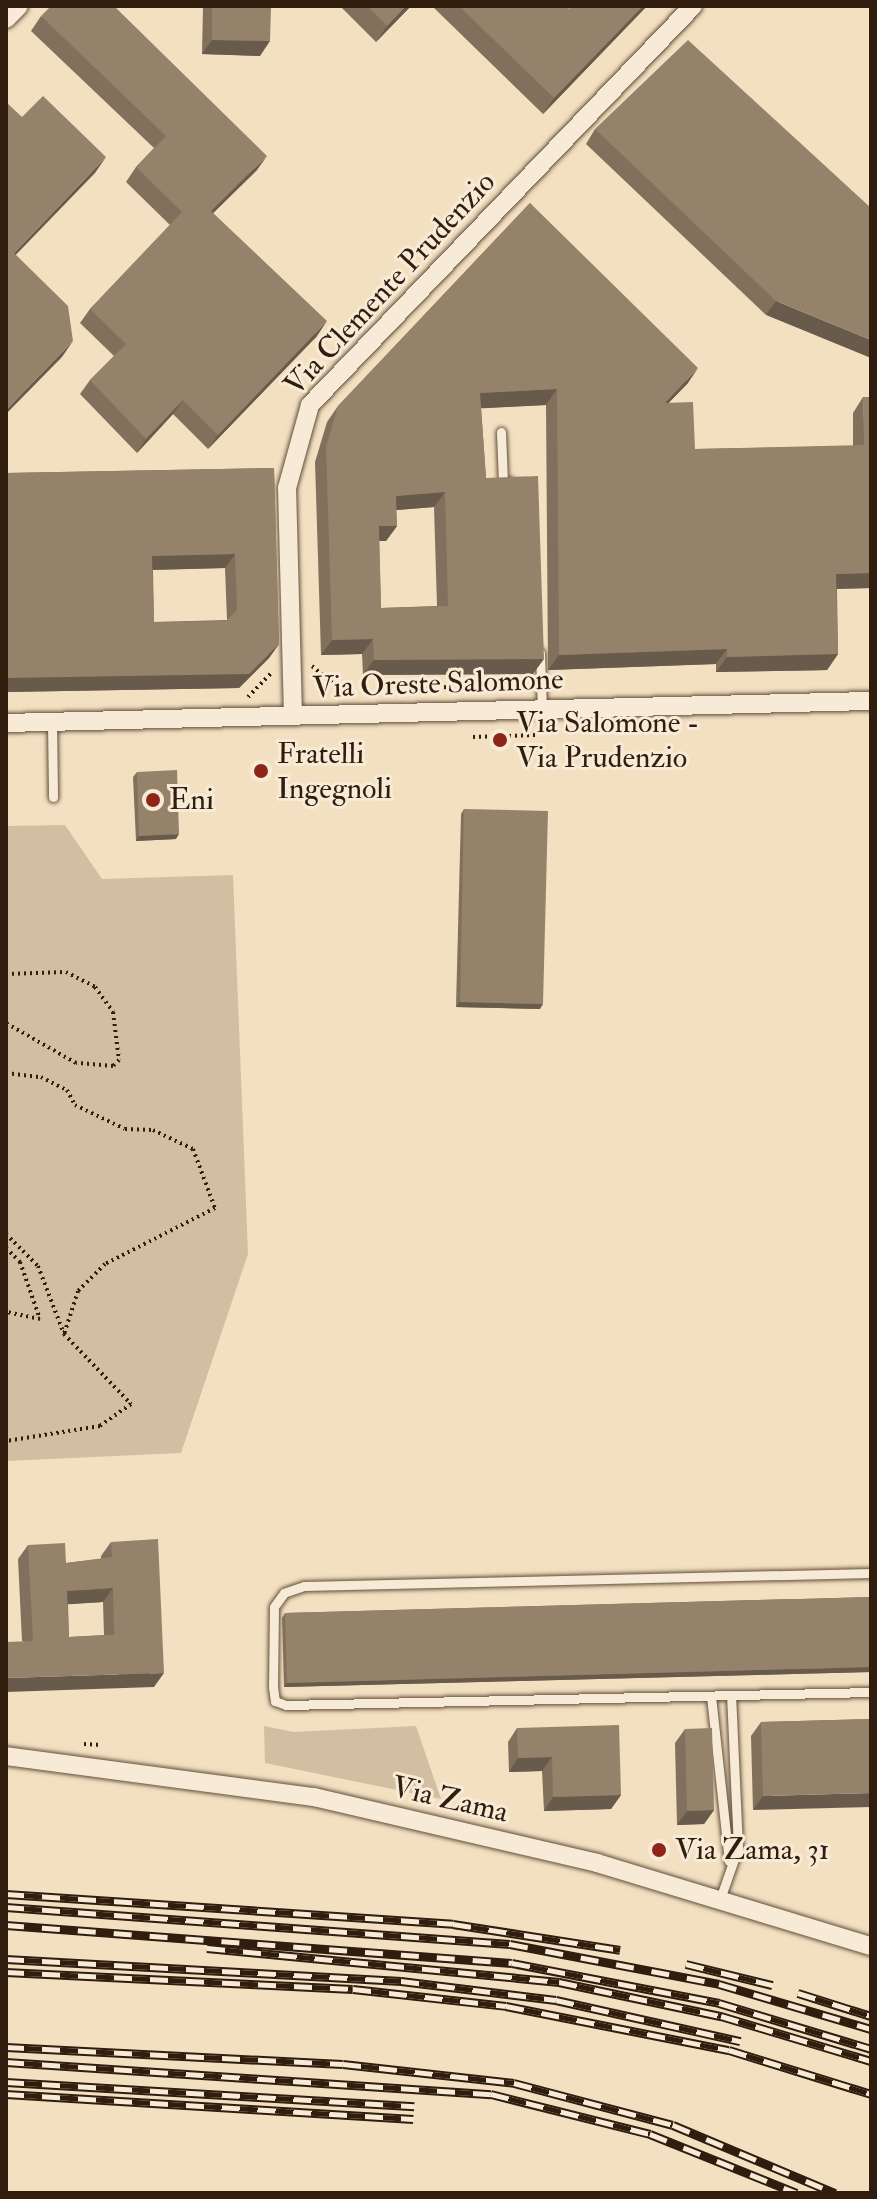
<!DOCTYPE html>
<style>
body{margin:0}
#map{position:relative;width:877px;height:2199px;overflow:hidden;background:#f3e0c1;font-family:"IM FELL Double Pica",serif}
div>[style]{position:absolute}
.green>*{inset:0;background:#d2bfa2}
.path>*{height:4px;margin-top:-2px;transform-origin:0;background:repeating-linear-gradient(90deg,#301d0d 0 2px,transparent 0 6px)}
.roads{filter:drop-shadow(0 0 2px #614e3a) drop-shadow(0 0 2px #614e3a)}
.lane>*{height:9px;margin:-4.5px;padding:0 4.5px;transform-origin:4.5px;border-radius:4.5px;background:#f7ebd7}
.street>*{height:18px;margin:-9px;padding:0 9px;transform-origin:9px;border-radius:9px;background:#f7ebd7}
.rail>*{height:9px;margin-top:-4.5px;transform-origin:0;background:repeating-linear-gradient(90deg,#f7ebd7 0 18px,#301d0d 0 36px);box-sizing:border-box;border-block:2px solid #301d0d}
.wall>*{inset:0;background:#80705c}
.shaded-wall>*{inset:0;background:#685b4b}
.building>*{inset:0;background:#95826b}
.dots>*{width:22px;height:22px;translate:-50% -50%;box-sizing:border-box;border:4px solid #f7ebd7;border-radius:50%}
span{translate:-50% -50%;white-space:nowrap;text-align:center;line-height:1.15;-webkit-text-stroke:6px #f7ebd7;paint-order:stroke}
.street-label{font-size:30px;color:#301d0d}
.poi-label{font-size:30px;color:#301d0d}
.left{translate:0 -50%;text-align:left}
.frame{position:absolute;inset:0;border:8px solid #301d0d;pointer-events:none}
</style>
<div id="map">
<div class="green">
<i style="clip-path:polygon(65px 825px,102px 879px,233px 875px,248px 1254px,181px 1453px,6px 1461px,6px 826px)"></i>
<i style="clip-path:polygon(264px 1726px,294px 1732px,416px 1726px,441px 1799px,265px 1763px)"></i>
</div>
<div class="path">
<i style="left:312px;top:666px;width:44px;rotate:39.5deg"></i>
<i style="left:396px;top:688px;width:59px;rotate:-1deg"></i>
<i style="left:248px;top:697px;width:35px;rotate:-46deg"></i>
<i style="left:473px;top:737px;width:63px;rotate:-1.8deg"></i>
<i style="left:6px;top:974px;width:60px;rotate:-1.9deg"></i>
<i style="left:66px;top:972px;width:33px;rotate:27deg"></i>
<i style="left:95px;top:987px;width:31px;rotate:54deg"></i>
<i style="left:113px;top:1012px;width:48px;rotate:82.9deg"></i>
<i style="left:119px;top:1060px;width:8px;rotate:135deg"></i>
<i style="left:113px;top:1066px;width:37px;rotate:-175deg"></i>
<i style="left:76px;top:1063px;width:81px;rotate:-150.3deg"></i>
<i style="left:6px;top:1073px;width:35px;rotate:7deg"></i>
<i style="left:41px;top:1077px;width:29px;rotate:27deg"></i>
<i style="left:67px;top:1090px;width:17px;rotate:62deg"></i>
<i style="left:75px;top:1105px;width:55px;rotate:25.6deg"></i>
<i style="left:125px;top:1129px;width:28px;rotate:2deg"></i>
<i style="left:153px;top:1130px;width:44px;rotate:25.4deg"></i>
<i style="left:193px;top:1149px;width:63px;rotate:69.6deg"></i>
<i style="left:215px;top:1208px;width:123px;rotate:153deg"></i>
<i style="left:105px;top:1264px;width:38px;rotate:135deg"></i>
<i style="left:78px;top:1291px;width:45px;rotate:108deg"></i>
<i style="left:6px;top:1234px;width:45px;rotate:45deg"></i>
<i style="left:38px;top:1266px;width:73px;rotate:69.1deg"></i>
<i style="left:64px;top:1334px;width:97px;rotate:46.3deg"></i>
<i style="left:131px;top:1404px;width:38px;rotate:145deg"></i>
<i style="left:100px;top:1426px;width:95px;rotate:170.9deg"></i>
<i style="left:6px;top:1248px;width:20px;rotate:45deg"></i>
<i style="left:20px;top:1262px;width:60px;rotate:70.7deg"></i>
<i style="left:40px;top:1319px;width:35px;rotate:-168deg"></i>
<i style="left:84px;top:1744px;width:18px;rotate:3deg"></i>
</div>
<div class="roads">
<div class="lane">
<i style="left:501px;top:432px;width:50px;rotate:87.7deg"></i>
<i style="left:503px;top:482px;width:7px"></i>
<i style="left:540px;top:653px;width:57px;rotate:88deg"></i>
<i style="left:52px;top:722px;width:75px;rotate:89.2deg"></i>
<i style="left:871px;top:1573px;width:567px;rotate:178.69deg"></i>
<i style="left:304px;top:1586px;width:21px;rotate:161deg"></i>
<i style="left:284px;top:1593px;width:17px;rotate:126deg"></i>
<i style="left:274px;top:1607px;width:80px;rotate:90.7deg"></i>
<i style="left:273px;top:1687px;width:14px;rotate:82deg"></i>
<i style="left:275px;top:1701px;width:12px;rotate:20deg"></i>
<i style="left:286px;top:1705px;width:585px;rotate:-1.27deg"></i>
<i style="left:711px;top:1696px;width:166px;rotate:83.8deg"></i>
<i style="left:720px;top:1899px;width:54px;rotate:-70.6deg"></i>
<i style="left:738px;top:1848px;width:152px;rotate:-92.6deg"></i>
</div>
<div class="street">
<i style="left:6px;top:19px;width:18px;rotate:-45deg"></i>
<i style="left:293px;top:716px;width:228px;rotate:-91.5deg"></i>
<i style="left:287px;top:488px;width:86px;rotate:-74.5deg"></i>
<i style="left:310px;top:405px;width:553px;rotate:-46.17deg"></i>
<i style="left:6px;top:723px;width:865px;rotate:-1.46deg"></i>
<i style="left:6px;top:1756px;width:311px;rotate:7.6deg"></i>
<i style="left:314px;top:1797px;width:291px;rotate:13.1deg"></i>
<i style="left:597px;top:1863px;width:286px;rotate:16.9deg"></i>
</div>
</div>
<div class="rail">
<i style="left:6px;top:1894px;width:448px;rotate:3.8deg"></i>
<i style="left:453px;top:1924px;width:169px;rotate:8.8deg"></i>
<i style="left:6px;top:1907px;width:505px;rotate:4.2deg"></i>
<i style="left:510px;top:1944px;width:213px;rotate:10.8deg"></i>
<i style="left:719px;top:1984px;width:159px;rotate:16.5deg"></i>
<i style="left:6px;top:1925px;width:507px;rotate:4.29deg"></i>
<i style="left:512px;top:1963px;width:211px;rotate:10.9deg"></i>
<i style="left:719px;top:2003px;width:159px;rotate:16.8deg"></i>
<i style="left:207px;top:1948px;width:354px;rotate:5.5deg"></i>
<i style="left:559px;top:1982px;width:166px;rotate:11.9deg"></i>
<i style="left:721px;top:2016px;width:157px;rotate:16.7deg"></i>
<i style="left:6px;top:1959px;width:396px;rotate:3.2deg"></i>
<i style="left:401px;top:1981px;width:156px;rotate:7deg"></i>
<i style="left:556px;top:2000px;width:189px;rotate:12.6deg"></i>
<i style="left:686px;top:1964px;width:89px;rotate:13.7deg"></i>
<i style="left:6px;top:1972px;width:347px;rotate:2.8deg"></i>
<i style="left:353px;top:1989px;width:154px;rotate:6.3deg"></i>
<i style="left:506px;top:2006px;width:227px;rotate:11.2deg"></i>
<i style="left:729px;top:2050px;width:149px;rotate:17.2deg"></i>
<i style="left:798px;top:1993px;width:77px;rotate:17.5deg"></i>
<i style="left:6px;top:2047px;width:337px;rotate:2.9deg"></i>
<i style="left:343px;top:2064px;width:172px;rotate:6.3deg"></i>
<i style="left:514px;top:2083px;width:164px;rotate:14.8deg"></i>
<i style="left:673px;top:2125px;width:176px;rotate:22.8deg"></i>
<i style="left:6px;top:2062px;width:486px;rotate:3.8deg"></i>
<i style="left:491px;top:2094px;width:164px;rotate:14.1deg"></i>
<i style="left:650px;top:2134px;width:158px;rotate:21.9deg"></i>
<i style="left:6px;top:2082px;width:409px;rotate:3.4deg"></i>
<i style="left:6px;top:2094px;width:408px;rotate:3.5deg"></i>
</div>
<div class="wall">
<i style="clip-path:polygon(203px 6px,271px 6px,260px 56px,202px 54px)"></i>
<i style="clip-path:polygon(340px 6px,411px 6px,376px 42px)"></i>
<i style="clip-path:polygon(432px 6px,567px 6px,569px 9px,647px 6px,543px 114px)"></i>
<i style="clip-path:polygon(41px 16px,257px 170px,213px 213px,317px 336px,208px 449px,173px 414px,137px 453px,80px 394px,90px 380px,114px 356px,80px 323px,90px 309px,170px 225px,126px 182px,136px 167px,154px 148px,31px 31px)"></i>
<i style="clip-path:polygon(595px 129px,871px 208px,766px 315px,586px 144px)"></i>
<i style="clip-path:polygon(evenodd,530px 203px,688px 383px,669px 402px,695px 449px,853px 446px,853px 413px,863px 397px,871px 588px,837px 589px,838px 654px,827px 670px,716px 672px,716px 664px,548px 670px,546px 405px,481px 408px,486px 478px,533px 674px,363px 675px,362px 654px,321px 655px,315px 462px,327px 422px,338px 406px,530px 203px,434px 507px,437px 606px,381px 608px,379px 541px,386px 541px,397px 526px,396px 510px,434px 507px)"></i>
<i style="clip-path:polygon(evenodd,274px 468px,279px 644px,269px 658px,239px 688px,6px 692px,6px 473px,274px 468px,225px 568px,227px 620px,154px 622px,153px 570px,225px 568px)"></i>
<i style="clip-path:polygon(137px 772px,176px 839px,136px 841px,133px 777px)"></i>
<i style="clip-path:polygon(464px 809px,540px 1009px,456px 1007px,461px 814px)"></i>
<i style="clip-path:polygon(evenodd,111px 1542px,154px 1687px,22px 1641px,18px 1559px,28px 1545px,66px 1563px,101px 1559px,101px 1556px,111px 1542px,103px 1602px,104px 1635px,69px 1637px,68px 1604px,103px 1602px)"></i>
<i style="clip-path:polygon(871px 1597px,871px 1672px,284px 1687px,282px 1618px,285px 1613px)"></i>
<i style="clip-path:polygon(871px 1719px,753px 1810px,751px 1736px,761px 1722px)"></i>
<i style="clip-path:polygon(517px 1728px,621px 1795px,611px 1809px,544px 1811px,542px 1771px,509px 1772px,508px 1742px)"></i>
<i style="clip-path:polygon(685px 1729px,714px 1810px,704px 1824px,677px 1825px,675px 1743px)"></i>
</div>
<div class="shaded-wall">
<i style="clip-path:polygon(406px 6px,411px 6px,376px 42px,387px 26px)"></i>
<i style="clip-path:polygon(643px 6px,647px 6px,543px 114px,554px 98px)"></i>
<i style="clip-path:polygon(212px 40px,270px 41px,260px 56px,202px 54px)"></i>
<i style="clip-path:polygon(267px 156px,257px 170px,201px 225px,211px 211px)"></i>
<i style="clip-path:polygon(106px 157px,95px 173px,6px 265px,14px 253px)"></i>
<i style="clip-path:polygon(776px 301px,871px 340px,871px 358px,766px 315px)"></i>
<i style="clip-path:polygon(327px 321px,317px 336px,208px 449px,218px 435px)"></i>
<i style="clip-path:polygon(73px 341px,62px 357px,6px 414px,6px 410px)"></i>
<i style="clip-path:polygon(698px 368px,688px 383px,654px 418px,665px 403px)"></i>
<i style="clip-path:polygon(557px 389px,546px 405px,469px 409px,480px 393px)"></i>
<i style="clip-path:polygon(183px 400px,173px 414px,137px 453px,146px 439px)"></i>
<i style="clip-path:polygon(445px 492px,434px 507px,385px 511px,396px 496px)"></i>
<i style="clip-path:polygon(379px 526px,397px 526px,386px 541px,368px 541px)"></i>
<i style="clip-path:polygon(235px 554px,225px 568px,142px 570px,152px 556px)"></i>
<i style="clip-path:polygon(871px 573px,871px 588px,826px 589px,836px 574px)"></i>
<i style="clip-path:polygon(373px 639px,362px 654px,321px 655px,332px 640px)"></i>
<i style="clip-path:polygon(279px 644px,269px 658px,239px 688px,6px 692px,6px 678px)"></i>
<i style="clip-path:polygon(727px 649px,716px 664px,548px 670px,559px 655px)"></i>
<i style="clip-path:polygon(838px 654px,827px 670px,716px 672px,727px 657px)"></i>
<i style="clip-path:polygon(544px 659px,533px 674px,363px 675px,374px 660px)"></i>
<i style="clip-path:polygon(179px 834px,176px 839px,136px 841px,139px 836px)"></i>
<i style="clip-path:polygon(460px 1002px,543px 1004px,540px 1009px,456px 1007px)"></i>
<i style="clip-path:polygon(113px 1588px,103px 1602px,57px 1605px,67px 1591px)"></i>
<i style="clip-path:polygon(871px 1667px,871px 1672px,284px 1687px,287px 1683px)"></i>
<i style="clip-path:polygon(164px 1673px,154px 1687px,6px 1692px,6px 1678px)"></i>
<i style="clip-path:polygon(552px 1757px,542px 1771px,509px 1772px,518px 1758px)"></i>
<i style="clip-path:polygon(871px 1793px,871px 1807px,753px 1810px,763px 1796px)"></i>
<i style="clip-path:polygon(621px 1795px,611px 1809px,544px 1811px,553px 1797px)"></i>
<i style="clip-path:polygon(714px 1810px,704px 1824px,677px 1825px,687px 1811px)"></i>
</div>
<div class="building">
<i style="clip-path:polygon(51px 6px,114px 6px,267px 156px,211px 211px,327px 321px,218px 435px,183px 400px,146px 439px,90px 380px,126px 344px,90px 309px,182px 212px,136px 167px,166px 136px,41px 16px)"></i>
<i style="clip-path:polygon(212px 6px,271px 6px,270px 41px,212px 40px)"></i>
<i style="clip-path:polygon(367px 6px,406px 6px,387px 26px)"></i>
<i style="clip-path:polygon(459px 6px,567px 6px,569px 9px,572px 6px,643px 6px,554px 98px)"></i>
<i style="clip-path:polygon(688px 40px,871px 208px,871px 340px,776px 301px,595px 129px)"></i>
<i style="clip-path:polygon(43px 96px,106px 157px,14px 253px,68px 306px,73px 341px,6px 410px,6px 102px,22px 117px)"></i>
<i style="clip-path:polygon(evenodd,530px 203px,698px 368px,665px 403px,693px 402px,695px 449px,864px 445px,863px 397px,871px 397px,871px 573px,836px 574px,838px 654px,727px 657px,727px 649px,559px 655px,557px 389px,480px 393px,486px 478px,538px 476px,544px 659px,374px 660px,373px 639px,332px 640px,326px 447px,338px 406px,530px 203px,445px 492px,448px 606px,381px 608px,379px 526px,397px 526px,396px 496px,445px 492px)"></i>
<i style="clip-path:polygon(evenodd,274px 468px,279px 644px,249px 674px,6px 678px,6px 473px,274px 468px,235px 554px,237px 610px,226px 621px,154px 622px,152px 556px,235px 554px)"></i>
<i style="clip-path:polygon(177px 770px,179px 834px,139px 836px,137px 772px)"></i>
<i style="clip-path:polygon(464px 809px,548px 811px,543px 1004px,460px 1002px)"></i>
<i style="clip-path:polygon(evenodd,158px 1539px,164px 1673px,6px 1678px,6px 1642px,33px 1641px,28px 1545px,65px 1543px,66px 1563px,112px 1557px,111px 1542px,158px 1539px,113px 1588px,114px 1635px,69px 1637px,67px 1591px,113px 1588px)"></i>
<i style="clip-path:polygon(871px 1597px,871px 1667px,287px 1683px,285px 1613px)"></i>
<i style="clip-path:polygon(871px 1719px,871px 1793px,763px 1796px,761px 1722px)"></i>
<i style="clip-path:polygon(619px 1725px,621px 1795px,553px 1797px,552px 1757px,518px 1758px,517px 1728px)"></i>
<i style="clip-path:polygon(712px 1728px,714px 1810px,687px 1811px,685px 1729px)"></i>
</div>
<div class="dots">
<i style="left:500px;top:740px;background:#8f2418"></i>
<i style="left:261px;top:771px;background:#8f2418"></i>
<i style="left:153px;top:800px;background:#8f2418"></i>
<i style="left:659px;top:1850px;background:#8f2418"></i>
</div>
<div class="street-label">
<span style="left:390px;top:284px;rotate:-47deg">Via Clemente Prudenzio</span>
<span style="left:438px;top:684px;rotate:-2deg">Via Oreste Salomone</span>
<span style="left:450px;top:1800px;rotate:13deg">Via Zama</span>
</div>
<div class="poi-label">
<span class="left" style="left:516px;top:740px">Via Salomone -<br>Via Prudenzio</span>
<span class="left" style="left:277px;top:771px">Fratelli<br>Ingegnoli</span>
<span class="left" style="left:169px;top:800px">Eni</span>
<span class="left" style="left:675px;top:1850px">Via Zama, 31</span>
</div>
<div class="frame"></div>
</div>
